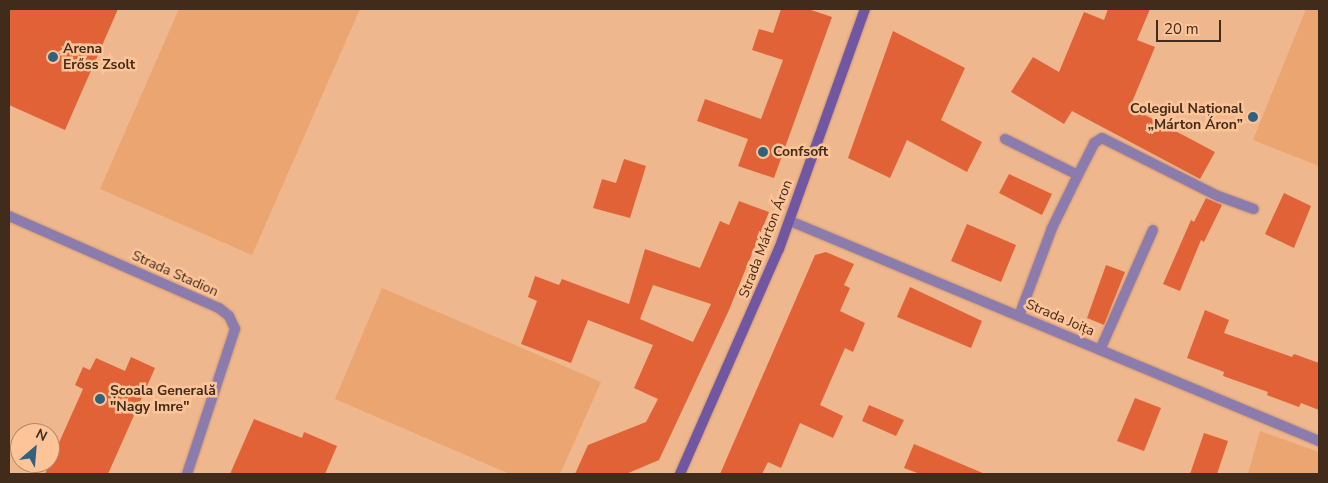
<!DOCTYPE html>
<meta charset="utf-8">
<style>
body{margin:0}
#map{position:relative;width:1328px;height:483px;overflow:hidden;background:#efb78d;font-family:"Nunito Sans",sans-serif}
div>[style]{position:absolute}
.green>*{inset:0;background:#eaa570}
.building>*{inset:0;background:#e26238}
.roads{filter:drop-shadow(0 0 1px #c99874) drop-shadow(0 0 1px #c99874)}
.street>*{height:10px;margin:-5px;padding:0 5px;transform-origin:5px;border-radius:5px;background:#8c7cae}
.secondary>*{height:10px;margin:-5px;padding:0 5px;transform-origin:5px;border-radius:5px;background:#7157a1}
.dots>*{width:14px;height:14px;translate:-50% -50%;box-sizing:border-box;border:2px solid #fdc499;border-radius:50%}
span{translate:-50% -50%;white-space:nowrap;text-align:center;line-height:1.15;-webkit-text-stroke:5px #fdc499;paint-order:stroke}
.poi-label{font-size:14px;color:#412b1a;font-weight:700}
.left{translate:0 -50%;text-align:left}
.right{translate:-100% -50%;text-align:right}
.street-label{font-size:14px;color:#412b1a}
.frame{position:absolute;inset:0;border:10px solid #412b1a;pointer-events:none}
.north{position:absolute;left:10px;top:423px;width:50px;height:50px;box-sizing:border-box;background:#fdc499;border:1px solid #b28766;border-radius:50%;rotate:27deg;font-size:14px;font-weight:700;line-height:20px;text-align:center;color:#412b1a}
.north::after{content:'';display:block;margin:auto;width:18px;height:22px;background:#30617f;clip-path:polygon(50% 0,100% 100%,50% 72%,0 100%)}
.scale{position:absolute;left:1156px;top:20px;width:65px;height:22px;box-sizing:border-box;border:2px solid #412b1a;border-top:0;padding-left:6px;font-size:15px;line-height:18px;white-space:nowrap;color:#412b1a;-webkit-text-stroke:4px #fdc499;paint-order:stroke}
</style>
<div id="map">
<div class="green">
<i style="clip-path:polygon(179px 9px,360px 9px,252px 255px,100px 189px)"></i>
<i style="clip-path:polygon(1306px 9px,1319px 9px,1319px 166px,1253px 140px)"></i>
<i style="clip-path:polygon(382px 288px,601px 382px,560px 474px,510px 474px,335px 399px)"></i>
<i style="clip-path:polygon(1260px 431px,1319px 452px,1319px 474px,1248px 474px)"></i>
</div>
<div class="building">
<i style="clip-path:polygon(9px 9px,118px 9px,65px 130px,9px 105px)"></i>
<i style="clip-path:polygon(781px 9px,808px 9px,832px 17px,774px 178px,738px 166px,748px 139px,697px 121px,705px 99px,761px 119px,783px 60px,752px 50px,759px 29px,773px 33px)"></i>
<i style="clip-path:polygon(1108px 9px,1150px 9px,1137px 40px,1155px 47px,1130px 107px,1215px 152px,1200px 179px,1072px 111px,1064px 124px,1011px 92px,1033px 57px,1059px 72px,1084px 12px,1104px 20px)"></i>
<i style="clip-path:polygon(893px 31px,965px 68px,941px 120px,982px 142px,967px 172px,907px 140px,890px 178px,848px 158px)"></i>
<i style="clip-path:polygon(624px 159px,646px 166px,630px 218px,593px 208px,602px 179px,616px 183px)"></i>
<i style="clip-path:polygon(1009px 174px,1052px 194px,1042px 215px,999px 193px)"></i>
<i style="clip-path:polygon(1284px 193px,1311px 206px,1294px 248px,1265px 234px)"></i>
<i style="clip-path:polygon(1206px 198px,1222px 205px,1204px 242px,1201px 240px,1180px 291px,1163px 284px,1191px 220px,1194px 222px)"></i>
<i style="clip-path:polygon(evenodd,739px 201px,769px 212px,729px 310px,659px 460px,626px 474px,575px 474px,588px 445px,646px 422px,658px 399px,634px 388px,653px 345px,588px 320px,571px 363px,521px 344px,537px 301px,528px 297px,535px 276px,559px 285px,562px 279px,629px 304px,645px 249px,700px 268px,720px 221px,729px 225px,739px 201px,653px 285px,711px 304px,693px 342px,640px 319px,653px 285px)"></i>
<i style="clip-path:polygon(967px 224px,1016px 245px,1001px 282px,951px 261px)"></i>
<i style="clip-path:polygon(826px 252px,854px 264px,844px 285px,850px 288px,840px 311px,865px 323px,853px 352px,845px 348px,820px 405px,843px 416px,833px 438px,800px 423px,781px 468px,768px 462px,762px 474px,720px 474px,815px 255px)"></i>
<i style="clip-path:polygon(1106px 265px,1125px 272px,1104px 325px,1087px 318px)"></i>
<i style="clip-path:polygon(910px 287px,982px 321px,971px 348px,897px 317px)"></i>
<i style="clip-path:polygon(1205px 310px,1229px 320px,1224px 333px,1292px 357px,1294px 354px,1319px 363px,1319px 410px,1301px 403px,1299px 407px,1267px 395px,1268px 392px,1223px 376px,1224px 372px,1187px 358px)"></i>
<i style="clip-path:polygon(131px 357px,155px 368px,108px 474px,45px 474px,83px 389px,75px 385px,83px 367px,90px 370px,96px 358px,125px 371px)"></i>
<i style="clip-path:polygon(1135px 398px,1161px 408px,1144px 451px,1117px 441px)"></i>
<i style="clip-path:polygon(869px 405px,904px 420px,896px 436px,862px 421px)"></i>
<i style="clip-path:polygon(254px 419px,302px 438px,304px 432px,337px 446px,325px 474px,230px 474px)"></i>
<i style="clip-path:polygon(1204px 433px,1228px 441px,1217px 474px,1190px 474px)"></i>
<i style="clip-path:polygon(914px 444px,985px 474px,920px 474px,904px 468px)"></i>
</div>
<div class="roads">
<div class="street">
<i style="left:1005px;top:139px;width:81px;rotate:26.3deg"></i>
<i style="left:1078px;top:175px;width:36px;rotate:-63deg"></i>
<i style="left:1094px;top:143px;width:9px;rotate:-32deg"></i>
<i style="left:1102px;top:138px;width:130px;rotate:26.6deg"></i>
<i style="left:1218px;top:196px;width:38px;rotate:20deg"></i>
<i style="left:9px;top:216px;width:229px;rotate:23.7deg"></i>
<i style="left:219px;top:308px;width:13px;rotate:39deg"></i>
<i style="left:229px;top:316px;width:14px;rotate:65deg"></i>
<i style="left:235px;top:329px;width:153px;rotate:108.3deg"></i>
<i style="left:790px;top:221px;width:573px;rotate:22.58deg"></i>
<i style="left:1019px;top:316px;width:94px;rotate:-69.4deg"></i>
<i style="left:1052px;top:228px;width:59px;rotate:-63.9deg"></i>
<i style="left:1100px;top:350px;width:131px;rotate:-66.2deg"></i>
</div>
<div class="secondary">
<i style="left:680px;top:474px;width:246px;rotate:-66.3deg"></i>
<i style="left:779px;top:249px;width:255px;rotate:-70.3deg"></i>
</div>
</div>
<div class="dots">
<i style="left:53px;top:57px;background:#30617f"></i>
<i style="left:1253px;top:117px;background:#30617f"></i>
<i style="left:763px;top:152px;background:#30617f"></i>
<i style="left:100px;top:399px;background:#30617f"></i>
</div>
<div class="poi-label">
<span class="left" style="left:63px;top:57px">Arena<br>Erőss Zsolt</span>
<span class="right" style="left:1243px;top:117px">Colegiul Național<br>„Márton Áron”</span>
<span class="left" style="left:773px;top:152px">Confsoft</span>
<span class="left" style="left:110px;top:399px">Școala Generală<br>"Nagy Imre"</span>
</div>
<div class="street-label">
<span style="left:766px;top:239px;rotate:-69deg">Strada Márton Áron</span>
<span style="left:175px;top:274px;rotate:24deg">Strada Stadion</span>
<span style="left:1060px;top:318px;rotate:23deg">Strada Joița</span>
</div>
<div class="frame"></div>
<div class="north">N</div>
<div class="scale">20 m</div>
</div>
